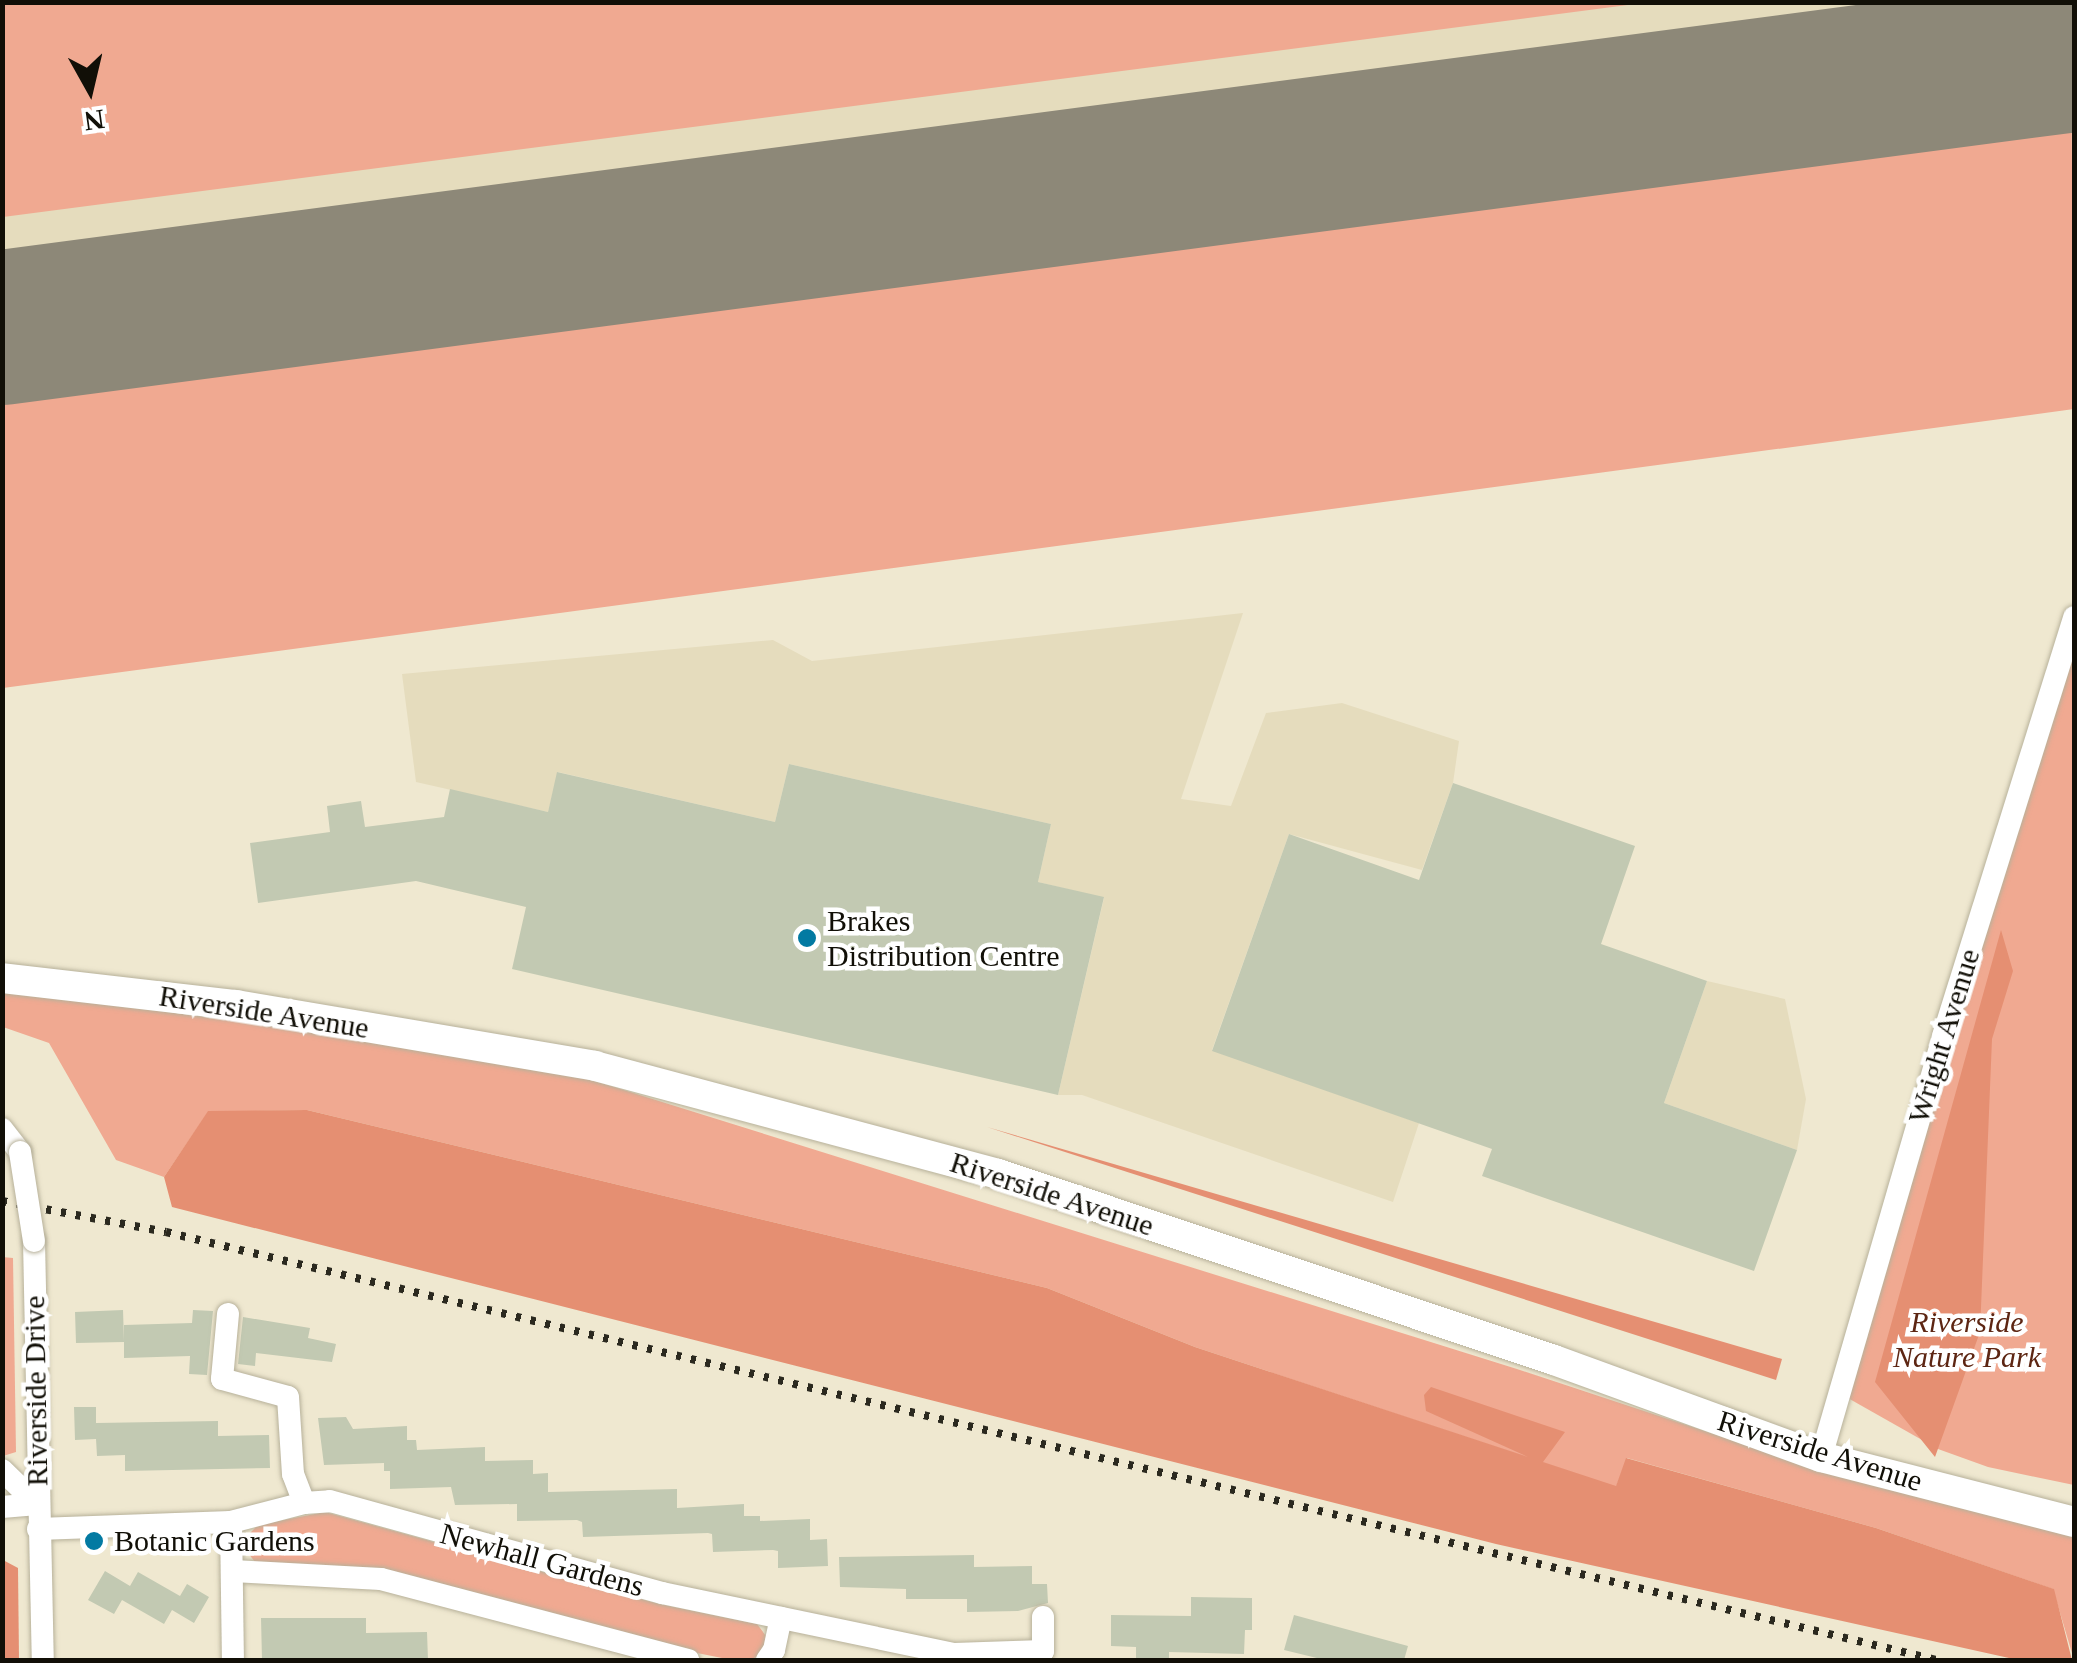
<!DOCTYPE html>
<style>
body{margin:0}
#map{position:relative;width:2077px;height:1663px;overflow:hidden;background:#efe8d0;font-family:"Times New Roman",serif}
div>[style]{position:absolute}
.built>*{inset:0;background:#e5dcbd}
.green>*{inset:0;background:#f0a991}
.forest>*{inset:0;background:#e58f72}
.runway>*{height:155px;margin:-77.5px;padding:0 77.5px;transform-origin:77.5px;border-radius:77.5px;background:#8d8878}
.building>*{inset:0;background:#c2c9b2}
.roads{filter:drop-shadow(0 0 2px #b7b19a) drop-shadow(0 0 2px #b7b19a)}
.minor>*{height:22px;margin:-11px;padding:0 11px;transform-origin:11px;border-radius:11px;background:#fff}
.major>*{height:30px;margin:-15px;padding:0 15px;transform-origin:15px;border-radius:15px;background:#fff}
.rail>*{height:8px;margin-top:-4px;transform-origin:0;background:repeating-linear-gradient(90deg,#2b291f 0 5px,transparent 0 15px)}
.bridges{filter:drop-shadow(0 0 2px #b7b19a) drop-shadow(0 0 2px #b7b19a)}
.minor-bridge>*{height:22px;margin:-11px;padding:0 11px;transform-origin:11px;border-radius:11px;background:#fff}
.dots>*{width:28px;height:28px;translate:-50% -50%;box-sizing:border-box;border:5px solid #fff;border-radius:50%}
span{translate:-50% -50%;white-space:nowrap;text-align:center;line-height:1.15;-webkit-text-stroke:9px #fff;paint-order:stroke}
.poi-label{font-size:30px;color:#110f07}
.left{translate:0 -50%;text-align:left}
.street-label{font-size:30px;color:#110f07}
.park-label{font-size:30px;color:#5d2613;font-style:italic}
.frame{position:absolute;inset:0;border:5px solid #110f07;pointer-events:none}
.north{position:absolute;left:40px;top:40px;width:100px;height:100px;-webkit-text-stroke:8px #fff;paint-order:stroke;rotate:172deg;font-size:28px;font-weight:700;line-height:40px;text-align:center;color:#110f07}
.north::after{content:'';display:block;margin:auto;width:35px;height:45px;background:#110f07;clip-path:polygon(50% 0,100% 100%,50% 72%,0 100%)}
</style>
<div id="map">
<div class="built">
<i style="clip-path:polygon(2px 3px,2074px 3px,2074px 395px,3px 686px)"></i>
<i style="clip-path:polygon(1243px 613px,1181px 799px,1231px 806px,1266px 713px,1342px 703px,1459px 741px,1453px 783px,1422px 870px,1289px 834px,1212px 1050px,1419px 1123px,1393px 1202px,1082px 1095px,1058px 1095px,1104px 898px,1038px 882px,1051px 824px,789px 764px,775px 822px,558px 772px,548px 812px,416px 782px,402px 674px,773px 640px,812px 661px)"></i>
<i style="clip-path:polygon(1707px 981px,1785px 999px,1806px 1099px,1797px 1150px,1664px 1103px)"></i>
</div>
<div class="green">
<i style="clip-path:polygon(3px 2px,1643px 2px,1643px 3px,3px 217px)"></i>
<i style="clip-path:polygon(2071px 50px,2074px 409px,3px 688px,3px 325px,446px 269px,479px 294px,497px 297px,572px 286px,610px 249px,1114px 181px,1153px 211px,1253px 197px,1251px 171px,1265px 162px)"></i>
<i style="clip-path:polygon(2074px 617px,2074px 1485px,1988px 1467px,1938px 1449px,1839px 1393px)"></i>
<i style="clip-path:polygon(3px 991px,314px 1031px,582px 1077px,1517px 1369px,1801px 1463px,2074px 1537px,2074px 1660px,2053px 1589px,1876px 1528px,1627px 1458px,1616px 1487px,1195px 1347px,1047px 1288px,307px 1110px,208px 1112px,164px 1177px,116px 1160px,49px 1043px,3px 1027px)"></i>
<i style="clip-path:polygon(2px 1257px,13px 1258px,16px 1452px,3px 1456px)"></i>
<i style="clip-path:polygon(325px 1512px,659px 1604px,757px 1624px,766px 1636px,762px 1654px,750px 1660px,732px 1660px,652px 1644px,255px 1562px,245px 1549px,247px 1536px,258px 1525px)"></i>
</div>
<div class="forest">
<i style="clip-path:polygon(2001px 930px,2013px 971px,1992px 1039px,1980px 1332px,1935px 1457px,1875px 1382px)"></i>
<i style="clip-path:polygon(307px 1110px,1047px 1288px,1195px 1347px,1528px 1457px,1426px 1411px,1424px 1395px,1431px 1387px,1565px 1432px,1543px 1462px,1616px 1486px,1626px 1458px,1876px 1528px,2054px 1589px,2072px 1660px,2018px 1660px,1496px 1544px,172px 1207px,164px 1177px,208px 1111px)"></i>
<i style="clip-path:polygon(987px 1127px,1782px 1359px,1776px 1380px)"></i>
<i style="clip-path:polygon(3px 1560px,18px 1568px,19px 1660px,5px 1660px)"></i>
</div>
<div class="runway">
<i style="left:2px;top:327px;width:2090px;rotate:-7.51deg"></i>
</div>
<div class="building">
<i style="clip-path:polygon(789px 764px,1051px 824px,1038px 882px,1104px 897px,1058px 1095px,512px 969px,526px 907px,416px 881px,258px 903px,250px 843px,330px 832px,327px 806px,361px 801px,365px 827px,444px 817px,450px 789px,548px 812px,557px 772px,775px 822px)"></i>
<i style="clip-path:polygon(1453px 783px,1635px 846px,1601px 944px,1707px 981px,1664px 1103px,1797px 1150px,1754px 1271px,1482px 1176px,1492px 1149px,1212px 1051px,1289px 834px,1419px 880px)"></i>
<i style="clip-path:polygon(123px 1310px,124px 1342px,76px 1343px,75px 1312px)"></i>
<i style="clip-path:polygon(193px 1310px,213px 1311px,207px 1375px,189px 1374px,190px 1356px,124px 1358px,124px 1325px,192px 1323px)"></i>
<i style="clip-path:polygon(243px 1317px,310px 1328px,308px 1338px,336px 1344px,332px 1362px,256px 1353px,255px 1366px,238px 1364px)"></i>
<i style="clip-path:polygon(74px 1407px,96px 1407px,96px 1423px,218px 1421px,218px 1436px,269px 1435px,270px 1468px,125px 1471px,125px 1455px,97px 1456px,96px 1439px,75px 1440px)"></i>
<i style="clip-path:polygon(346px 1417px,353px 1429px,407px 1426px,407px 1440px,416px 1440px,417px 1450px,485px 1447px,485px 1461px,533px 1460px,533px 1474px,548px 1473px,548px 1492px,677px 1489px,677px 1508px,744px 1504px,744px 1516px,760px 1516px,760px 1521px,810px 1519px,810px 1540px,827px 1539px,828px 1566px,778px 1568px,778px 1551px,773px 1550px,713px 1552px,712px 1534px,708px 1533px,583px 1537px,582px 1522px,577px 1520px,517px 1521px,517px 1504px,455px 1505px,451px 1487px,390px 1489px,390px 1471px,384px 1471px,384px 1463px,324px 1465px,318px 1418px)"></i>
<i style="clip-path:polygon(974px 1555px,974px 1567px,1032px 1566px,1032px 1584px,1047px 1584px,1048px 1603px,1018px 1611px,967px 1612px,967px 1599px,906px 1599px,906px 1589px,840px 1587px,839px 1557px)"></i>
<i style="clip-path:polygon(105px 1571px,130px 1586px,138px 1572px,180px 1596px,187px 1584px,209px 1597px,194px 1623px,172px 1610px,164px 1624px,122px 1600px,114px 1614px,88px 1600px)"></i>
<i style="clip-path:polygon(1191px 1597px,1252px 1598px,1252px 1630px,1245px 1630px,1244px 1654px,1169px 1652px,1169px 1658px,1136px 1658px,1136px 1647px,1111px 1646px,1111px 1615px,1191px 1616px)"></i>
<i style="clip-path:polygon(1294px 1615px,1408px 1646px,1404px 1660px,1325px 1660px,1284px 1650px)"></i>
<i style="clip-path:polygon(261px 1618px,366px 1618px,366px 1633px,427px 1632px,428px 1660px,262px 1660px)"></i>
</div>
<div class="roads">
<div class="minor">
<i style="left:2px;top:1129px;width:29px;rotate:52deg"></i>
<i style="left:34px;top:1241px;width:419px;rotate:88.8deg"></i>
<i style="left:228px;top:1314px;width:65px;rotate:95.3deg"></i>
<i style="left:222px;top:1379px;width:68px;rotate:15.3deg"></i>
<i style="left:288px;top:1397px;width:77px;rotate:86.3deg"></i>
<i style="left:293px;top:1474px;width:31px;rotate:69deg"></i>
<i style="left:1821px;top:1457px;width:438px;rotate:-73.8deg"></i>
<i style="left:1943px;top:1036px;width:439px;rotate:-72.6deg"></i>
<i style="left:2px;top:1470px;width:49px;rotate:44.2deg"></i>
<i style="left:2px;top:1507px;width:35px;rotate:-5deg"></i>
<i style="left:231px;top:1522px;width:138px;rotate:89.2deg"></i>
<i style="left:38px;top:1529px;width:193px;rotate:-2.1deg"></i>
<i style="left:231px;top:1522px;width:75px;rotate:-14.6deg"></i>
<i style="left:304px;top:1503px;width:26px;rotate:-4deg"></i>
<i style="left:330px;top:1501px;width:345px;rotate:15.5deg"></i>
<i style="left:662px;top:1593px;width:298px;rotate:11.8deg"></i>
<i style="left:954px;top:1654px;width:89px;rotate:-1.9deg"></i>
<i style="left:1043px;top:1651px;width:34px;rotate:-90deg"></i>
<i style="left:233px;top:1571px;width:148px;rotate:3.1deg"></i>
<i style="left:381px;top:1579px;width:318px;rotate:14.8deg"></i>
<i style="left:767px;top:1660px;width:12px;rotate:-55deg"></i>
<i style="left:774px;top:1650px;width:33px;rotate:-78deg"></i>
</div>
<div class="major">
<i style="left:2px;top:978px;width:236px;rotate:6.6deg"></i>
<i style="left:236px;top:1005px;width:364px;rotate:9.6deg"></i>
<i style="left:595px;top:1066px;width:417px;rotate:15deg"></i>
<i style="left:998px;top:1174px;width:586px;rotate:18.5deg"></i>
<i style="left:1554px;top:1360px;width:284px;rotate:20deg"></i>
<i style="left:1821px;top:1457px;width:261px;rotate:14.4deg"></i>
</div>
</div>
<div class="rail">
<i style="left:2px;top:1201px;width:167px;rotate:10.7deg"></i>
<i style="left:166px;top:1232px;width:1822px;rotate:13.59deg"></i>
</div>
<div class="bridges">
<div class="minor-bridge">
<i style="left:20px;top:1152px;width:90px;rotate:81.1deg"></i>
</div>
</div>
<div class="dots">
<i style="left:807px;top:938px;background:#037aa2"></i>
<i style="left:94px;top:1541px;background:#037aa2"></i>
</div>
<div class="poi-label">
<span class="left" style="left:827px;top:938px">Brakes<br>Distribution Centre</span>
<span class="left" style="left:114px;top:1541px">Botanic Gardens</span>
</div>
<div class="street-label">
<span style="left:264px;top:1012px;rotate:9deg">Riverside Avenue</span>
<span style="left:1944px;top:1036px;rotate:-73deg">Wright Avenue</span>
<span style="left:1052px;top:1194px;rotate:18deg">Riverside Avenue</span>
<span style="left:36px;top:1391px;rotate:-91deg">Riverside Drive</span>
<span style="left:1820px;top:1451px;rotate:17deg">Riverside Avenue</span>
<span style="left:542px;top:1560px;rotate:15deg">Newhall Gardens</span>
</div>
<div class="park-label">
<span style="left:1967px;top:1339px">Riverside<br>Nature Park</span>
</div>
<div class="frame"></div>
<div class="north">N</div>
</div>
